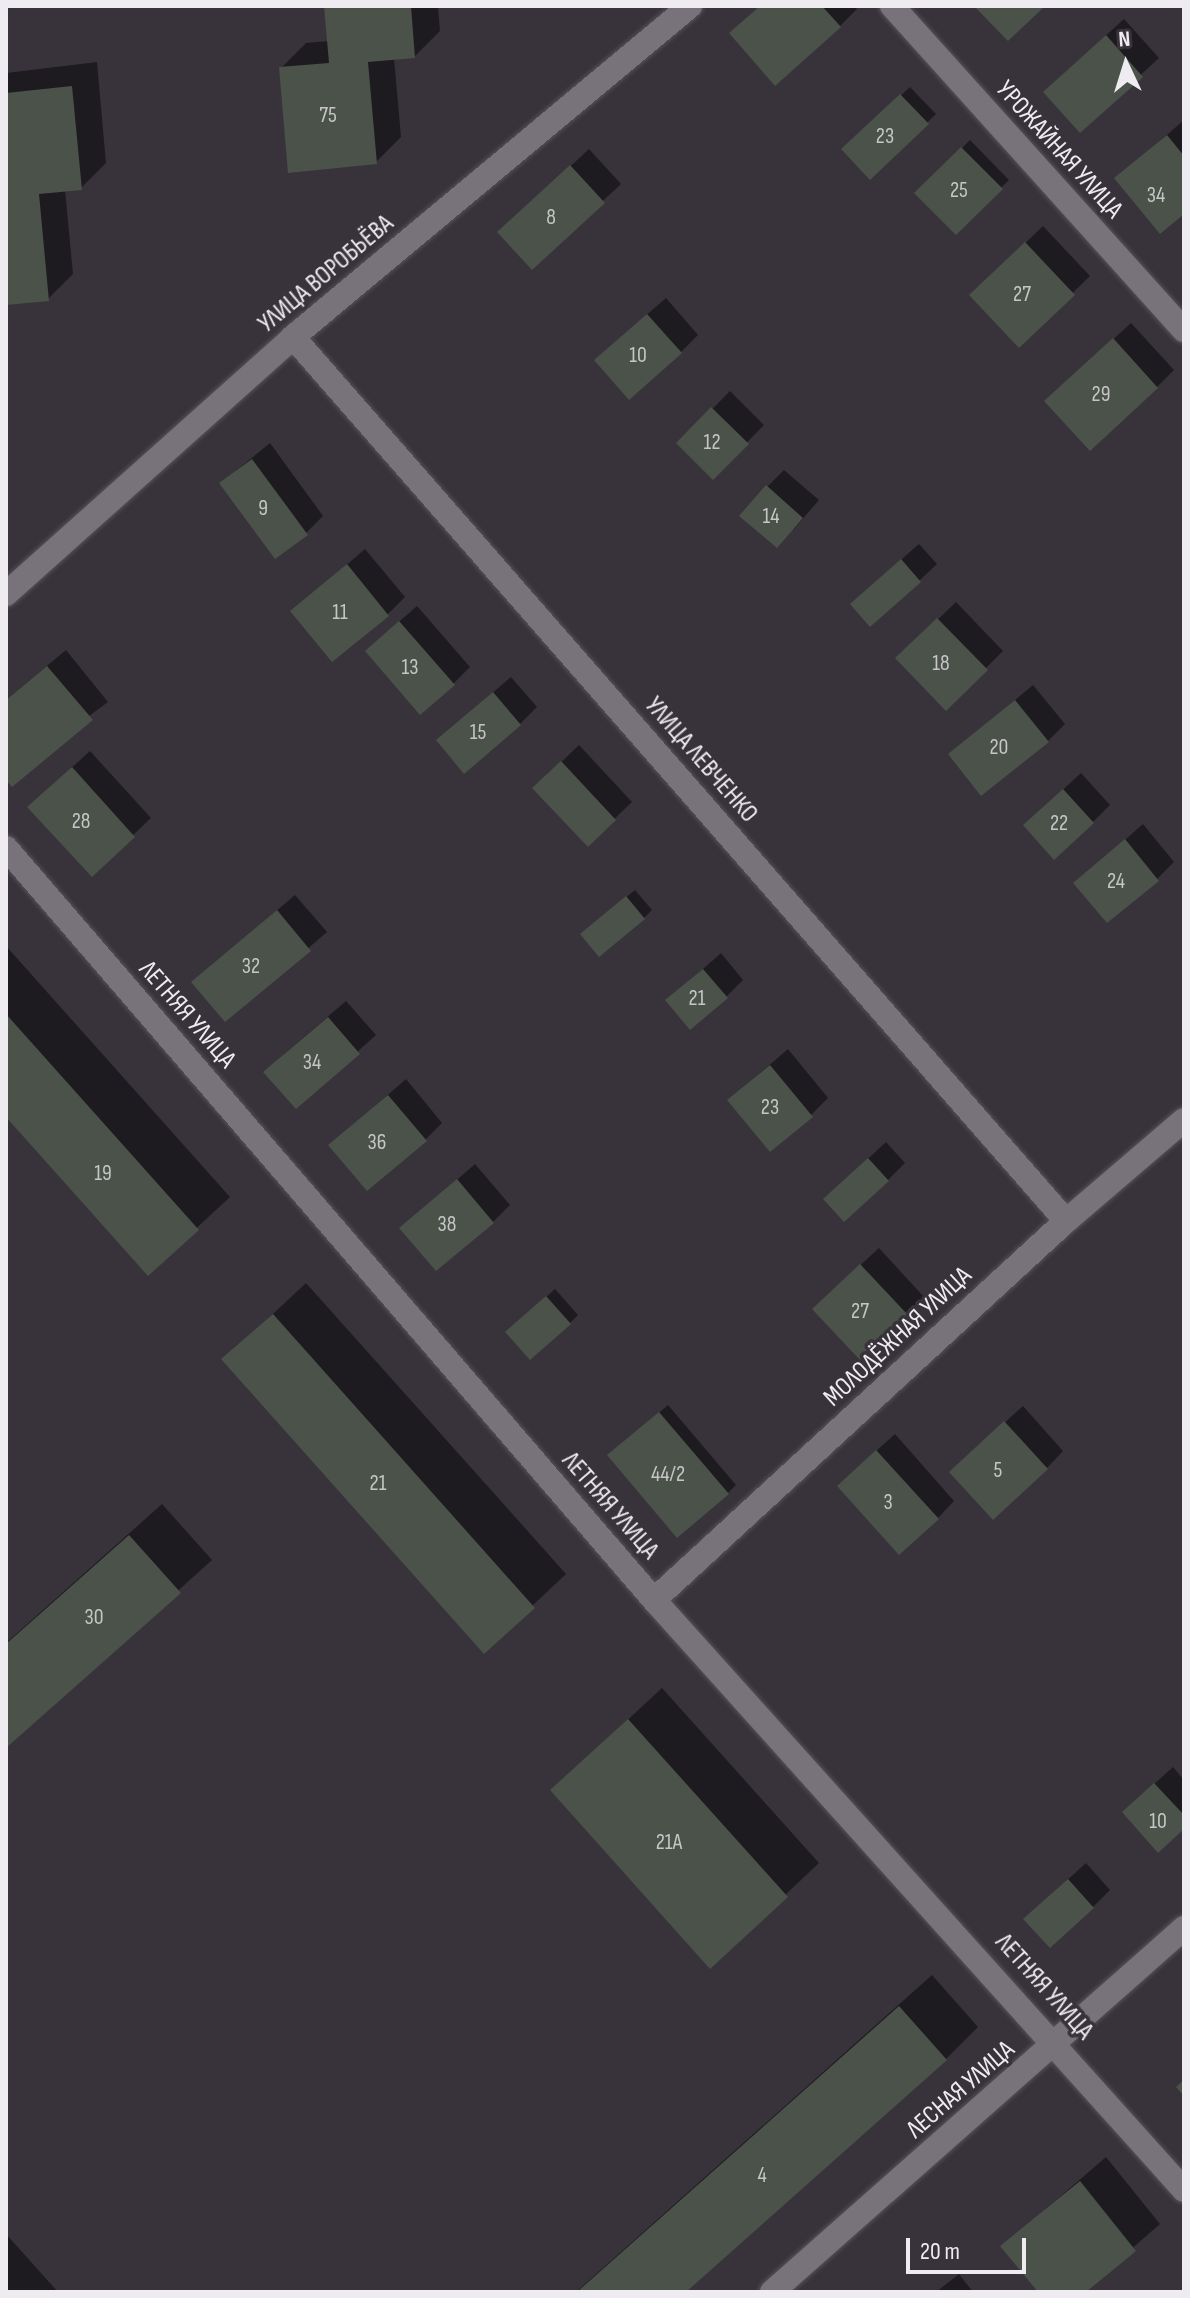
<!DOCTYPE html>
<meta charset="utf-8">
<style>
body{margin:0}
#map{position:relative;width:1190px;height:2298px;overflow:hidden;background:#38333b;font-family:"Sofia Sans Condensed",sans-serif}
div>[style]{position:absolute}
.shadow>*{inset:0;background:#0007}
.building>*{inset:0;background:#4b524a}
.roads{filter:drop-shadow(0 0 2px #555158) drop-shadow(0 0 2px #555158)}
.minor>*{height:24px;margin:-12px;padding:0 12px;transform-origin:12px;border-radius:12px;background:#78727b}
span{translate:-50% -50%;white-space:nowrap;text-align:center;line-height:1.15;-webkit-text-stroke:7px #38333b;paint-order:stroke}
.number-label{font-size:22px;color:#c6c6c7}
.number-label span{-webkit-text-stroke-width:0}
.street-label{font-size:26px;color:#efecf1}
.frame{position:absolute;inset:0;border:8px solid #efecf1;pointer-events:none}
.north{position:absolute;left:1086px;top:24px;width:80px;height:80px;-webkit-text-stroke:6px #38333b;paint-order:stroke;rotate:356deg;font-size:22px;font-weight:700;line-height:32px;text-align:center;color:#efecf1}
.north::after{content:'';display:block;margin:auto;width:28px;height:36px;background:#efecf1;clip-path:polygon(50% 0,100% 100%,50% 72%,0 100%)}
.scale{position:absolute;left:906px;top:2238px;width:120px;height:36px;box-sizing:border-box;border:4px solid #efecf1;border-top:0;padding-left:10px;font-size:24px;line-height:28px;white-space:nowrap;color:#efecf1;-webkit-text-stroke:6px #38333b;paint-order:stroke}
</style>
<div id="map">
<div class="shadow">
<i style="clip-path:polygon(326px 6px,438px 6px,440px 31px,415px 56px,394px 58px,401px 137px,376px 162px,281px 68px,306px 43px,329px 41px)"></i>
<i style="clip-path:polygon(760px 6px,854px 6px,857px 9px,840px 26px)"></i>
<i style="clip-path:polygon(1124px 19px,1159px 58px,1080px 131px,1062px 75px)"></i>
<i style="clip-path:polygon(97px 62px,106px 163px,81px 188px,65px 189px,73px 274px,48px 299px,6px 303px,6px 73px)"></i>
<i style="clip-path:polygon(910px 87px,936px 114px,870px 177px,844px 149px)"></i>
<i style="clip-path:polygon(1184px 120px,1184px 211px,1117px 178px)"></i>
<i style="clip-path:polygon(970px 140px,1009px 180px,956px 232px,917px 193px)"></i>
<i style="clip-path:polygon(589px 149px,621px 184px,532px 267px,517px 216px)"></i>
<i style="clip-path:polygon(1043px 226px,1090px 276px,1019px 345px,989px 278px)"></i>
<i style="clip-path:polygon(666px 298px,698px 335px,681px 352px,614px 343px)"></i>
<i style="clip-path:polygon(1131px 323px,1174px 370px,1157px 387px,1064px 384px)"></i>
<i style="clip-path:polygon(730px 391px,764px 425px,713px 477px,679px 443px)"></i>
<i style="clip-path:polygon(270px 443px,323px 516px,306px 533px,221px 483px)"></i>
<i style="clip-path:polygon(784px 470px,819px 500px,794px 529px,767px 487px)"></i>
<i style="clip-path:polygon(919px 544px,937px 564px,920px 580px,870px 587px)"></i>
<i style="clip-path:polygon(365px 549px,405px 597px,388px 614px,293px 611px)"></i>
<i style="clip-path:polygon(956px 602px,1003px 651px,946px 708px,898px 658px)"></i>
<i style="clip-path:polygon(417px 606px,470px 667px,453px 684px,385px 634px)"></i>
<i style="clip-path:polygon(66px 650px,108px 702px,6px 777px,6px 700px)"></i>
<i style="clip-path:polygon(511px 677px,537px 707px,520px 724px,438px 740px)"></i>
<i style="clip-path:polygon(1033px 685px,1065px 724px,1048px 741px,951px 754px)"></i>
<i style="clip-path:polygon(579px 745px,632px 802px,588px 844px,552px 771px)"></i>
<i style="clip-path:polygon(90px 751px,151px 818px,92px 874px,47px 790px)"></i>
<i style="clip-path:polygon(1081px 773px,1110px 805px,1093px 822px,1043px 808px)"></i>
<i style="clip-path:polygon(1143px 824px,1174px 862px,1157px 879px,1076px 883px)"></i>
<i style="clip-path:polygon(635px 890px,652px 910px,644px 918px,591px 926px)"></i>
<i style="clip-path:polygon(295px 895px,327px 932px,225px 1020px,211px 966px)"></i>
<i style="clip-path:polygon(6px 946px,230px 1197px,148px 1273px,6px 1114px)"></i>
<i style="clip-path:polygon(721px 953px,743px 980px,726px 997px,668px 1000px)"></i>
<i style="clip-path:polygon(346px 1001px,376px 1035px,296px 1107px,283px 1055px)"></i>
<i style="clip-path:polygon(788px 1049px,828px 1098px,811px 1115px,729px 1100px)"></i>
<i style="clip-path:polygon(406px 1079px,442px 1123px,425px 1140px,331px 1145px)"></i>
<i style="clip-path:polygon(886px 1142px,905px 1163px,888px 1180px,843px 1182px)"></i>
<i style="clip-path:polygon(475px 1164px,510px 1205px,493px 1222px,402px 1228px)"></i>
<i style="clip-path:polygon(879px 1248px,924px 1297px,907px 1314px,831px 1292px)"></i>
<i style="clip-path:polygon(306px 1283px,566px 1574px,484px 1651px,224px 1360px)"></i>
<i style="clip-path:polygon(555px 1289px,578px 1315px,570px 1323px,516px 1324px)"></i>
<i style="clip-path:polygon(668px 1405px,736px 1485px,728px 1493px,618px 1447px)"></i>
<i style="clip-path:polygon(1023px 1406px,1063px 1451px,1047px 1468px,969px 1455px)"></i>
<i style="clip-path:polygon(895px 1434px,954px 1501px,938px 1518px,856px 1469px)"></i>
<i style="clip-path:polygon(162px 1504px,212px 1560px,6px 1746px,6px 1643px)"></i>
<i style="clip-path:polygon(662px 1688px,819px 1863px,710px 1966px,552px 1790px)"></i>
<i style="clip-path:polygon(1173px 1767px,1184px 1780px,1184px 1827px,1142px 1795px)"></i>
<i style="clip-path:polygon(1086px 1863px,1110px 1890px,1093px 1907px,1043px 1902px)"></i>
<i style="clip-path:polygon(932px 1975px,978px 2027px,946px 2059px,683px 2292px,576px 2292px)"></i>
<i style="clip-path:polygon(1106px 2157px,1160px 2224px,1082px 2292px,1040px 2292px,1003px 2246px)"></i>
<i style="clip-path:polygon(6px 2234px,58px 2292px,6px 2292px)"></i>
<i style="clip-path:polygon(959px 2274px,973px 2292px,936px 2292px)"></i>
</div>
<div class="building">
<i style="clip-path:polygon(324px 6px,411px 6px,415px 58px,368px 62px,377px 164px,288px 173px,279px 67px,329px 63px)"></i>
<i style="clip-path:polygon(760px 6px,822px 6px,841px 27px,775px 86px,729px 33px)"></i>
<i style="clip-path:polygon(974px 6px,1045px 6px,1008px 41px)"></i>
<i style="clip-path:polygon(1106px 35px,1143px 77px,1080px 133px,1043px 92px)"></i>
<i style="clip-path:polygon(72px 86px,82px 190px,39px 194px,49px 301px,6px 305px,6px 93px)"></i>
<i style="clip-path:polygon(900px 94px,929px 124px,870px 180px,841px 149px)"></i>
<i style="clip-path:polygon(1167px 135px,1184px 156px,1184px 214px,1160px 234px,1114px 178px)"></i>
<i style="clip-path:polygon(961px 147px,1003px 189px,956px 235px,914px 193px)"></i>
<i style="clip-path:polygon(570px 165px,605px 203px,532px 270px,497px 232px)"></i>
<i style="clip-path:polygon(1025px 242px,1075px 295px,1019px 348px,969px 295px)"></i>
<i style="clip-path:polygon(647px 314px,682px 353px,629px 400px,594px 360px)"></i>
<i style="clip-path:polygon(1113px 338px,1158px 388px,1090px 451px,1044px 401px)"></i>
<i style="clip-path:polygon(711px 407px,749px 444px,713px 480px,676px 443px)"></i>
<i style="clip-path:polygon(252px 459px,308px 535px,275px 559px,219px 483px)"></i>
<i style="clip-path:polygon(766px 485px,803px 518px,777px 548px,739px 516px)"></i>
<i style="clip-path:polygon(901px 559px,921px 582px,870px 627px,850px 604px)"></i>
<i style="clip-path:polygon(347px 564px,389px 616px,332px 662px,290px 611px)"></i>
<i style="clip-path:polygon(937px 618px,988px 670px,946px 711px,895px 658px)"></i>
<i style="clip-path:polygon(399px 621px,455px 685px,420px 715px,365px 651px)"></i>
<i style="clip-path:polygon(47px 666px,93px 720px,12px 787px,6px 780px,6px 700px)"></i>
<i style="clip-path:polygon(493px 692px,521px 725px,464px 774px,436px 740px)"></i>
<i style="clip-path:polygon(1015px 700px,1049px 742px,981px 796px,948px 754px)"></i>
<i style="clip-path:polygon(561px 761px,616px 820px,588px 847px,532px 788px)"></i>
<i style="clip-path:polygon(72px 767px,135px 837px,92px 877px,27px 807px)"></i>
<i style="clip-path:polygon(1063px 789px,1094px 823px,1054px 860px,1023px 825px)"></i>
<i style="clip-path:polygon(1125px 839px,1159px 881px,1107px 923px,1073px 883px)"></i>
<i style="clip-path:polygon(626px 896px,645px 919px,599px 957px,580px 934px)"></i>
<i style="clip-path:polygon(277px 910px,311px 951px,225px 1022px,191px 982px)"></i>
<i style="clip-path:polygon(703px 969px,728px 998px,690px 1030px,665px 1000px)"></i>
<i style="clip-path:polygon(6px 1014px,199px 1230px,148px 1276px,6px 1117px)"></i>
<i style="clip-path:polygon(328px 1017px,360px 1054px,296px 1109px,263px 1072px)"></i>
<i style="clip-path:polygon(770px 1065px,813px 1117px,770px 1152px,727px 1100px)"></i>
<i style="clip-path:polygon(388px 1095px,427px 1141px,367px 1191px,328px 1145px)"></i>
<i style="clip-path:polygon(868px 1158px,889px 1181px,844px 1222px,823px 1199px)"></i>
<i style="clip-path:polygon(457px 1179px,494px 1223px,436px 1271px,399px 1228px)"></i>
<i style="clip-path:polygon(860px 1264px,908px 1315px,860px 1360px,812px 1309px)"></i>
<i style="clip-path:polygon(546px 1296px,571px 1324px,530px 1360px,505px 1332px)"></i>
<i style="clip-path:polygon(273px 1314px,535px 1608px,484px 1654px,221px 1359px)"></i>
<i style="clip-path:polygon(659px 1412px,729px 1494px,677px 1538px,607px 1455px)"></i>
<i style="clip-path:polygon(1004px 1421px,1048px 1469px,993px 1520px,949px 1472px)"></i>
<i style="clip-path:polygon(876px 1450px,939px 1519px,899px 1555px,837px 1486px)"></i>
<i style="clip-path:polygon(129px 1535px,181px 1593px,6px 1748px,6px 1644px)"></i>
<i style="clip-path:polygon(628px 1719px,788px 1897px,710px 1969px,550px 1790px)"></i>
<i style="clip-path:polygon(1154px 1783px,1184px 1815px,1184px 1829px,1158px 1853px,1122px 1812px)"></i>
<i style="clip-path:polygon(1068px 1879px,1094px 1908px,1050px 1948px,1023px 1919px)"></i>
<i style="clip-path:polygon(899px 2006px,947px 2060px,686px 2292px,577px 2292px)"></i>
<i style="clip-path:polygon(1184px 2080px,1184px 2096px,1176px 2087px)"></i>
<i style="clip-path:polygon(1080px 2181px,1136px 2251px,1086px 2292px,1038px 2292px,1000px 2246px)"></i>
</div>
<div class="roads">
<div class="minor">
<i style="left:892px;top:6px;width:436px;rotate:48deg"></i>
<i style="left:293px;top:337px;width:1174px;rotate:48.83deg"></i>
<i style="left:6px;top:594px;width:385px;rotate:-41.8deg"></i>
<i style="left:293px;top:337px;width:517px;rotate:-39.82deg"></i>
<i style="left:6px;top:848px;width:993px;rotate:49.25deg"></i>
<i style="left:654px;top:1600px;width:793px;rotate:48.07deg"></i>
<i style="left:654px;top:1600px;width:560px;rotate:-42.61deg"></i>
<i style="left:1066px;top:1221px;width:155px;rotate:-40.6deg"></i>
<i style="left:772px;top:2292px;width:550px;rotate:-41.46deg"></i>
</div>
</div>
<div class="number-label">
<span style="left:328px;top:116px">75</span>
<span style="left:885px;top:137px">23</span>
<span style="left:959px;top:191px">25</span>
<span style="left:1156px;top:196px">34</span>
<span style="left:551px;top:218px">8</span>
<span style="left:1022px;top:295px">27</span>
<span style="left:638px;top:356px">10</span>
<span style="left:1101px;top:395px">29</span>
<span style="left:712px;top:443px">12</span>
<span style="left:263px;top:509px">9</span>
<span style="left:771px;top:517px">14</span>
<span style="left:340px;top:613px">11</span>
<span style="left:941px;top:664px">18</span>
<span style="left:410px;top:668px">13</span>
<span style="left:478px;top:733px">15</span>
<span style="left:999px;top:748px">20</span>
<span style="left:81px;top:822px">28</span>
<span style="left:1059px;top:824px">22</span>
<span style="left:1116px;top:882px">24</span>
<span style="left:251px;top:967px">32</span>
<span style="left:697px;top:999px">21</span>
<span style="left:312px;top:1063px">34</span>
<span style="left:770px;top:1108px">23</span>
<span style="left:377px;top:1143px">36</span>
<span style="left:103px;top:1174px">19</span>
<span style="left:447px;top:1225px">38</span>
<span style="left:860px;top:1312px">27</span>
<span style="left:998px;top:1471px">5</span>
<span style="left:668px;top:1475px">44/2</span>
<span style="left:378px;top:1484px">21</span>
<span style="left:888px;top:1503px">3</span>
<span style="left:94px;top:1618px">30</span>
<span style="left:1158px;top:1822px">10</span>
<span style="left:669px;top:1843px">21А</span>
<span style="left:762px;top:2176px">4</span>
</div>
<div class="street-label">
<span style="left:1059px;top:150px;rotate:48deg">УРОЖАЙНАЯ УЛИЦА</span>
<span style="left:326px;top:274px;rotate:-40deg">УЛИЦА ВОРОБЬЁВА</span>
<span style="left:701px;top:760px;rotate:49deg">УЛИЦА ЛЕВЧЕНКО</span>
<span style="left:187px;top:1015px;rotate:49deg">ЛЕТНЯЯ УЛИЦА</span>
<span style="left:898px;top:1337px;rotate:-43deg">МОЛОДЁЖНАЯ УЛИЦА</span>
<span style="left:610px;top:1506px;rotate:49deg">ЛЕТНЯЯ УЛИЦА</span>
<span style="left:1044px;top:1987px;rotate:48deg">ЛЕТНЯЯ УЛИЦА</span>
<span style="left:961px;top:2090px;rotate:-41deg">ЛЕСНАЯ УЛИЦА</span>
</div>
<div class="frame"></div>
<div class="north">N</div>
<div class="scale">20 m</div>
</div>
